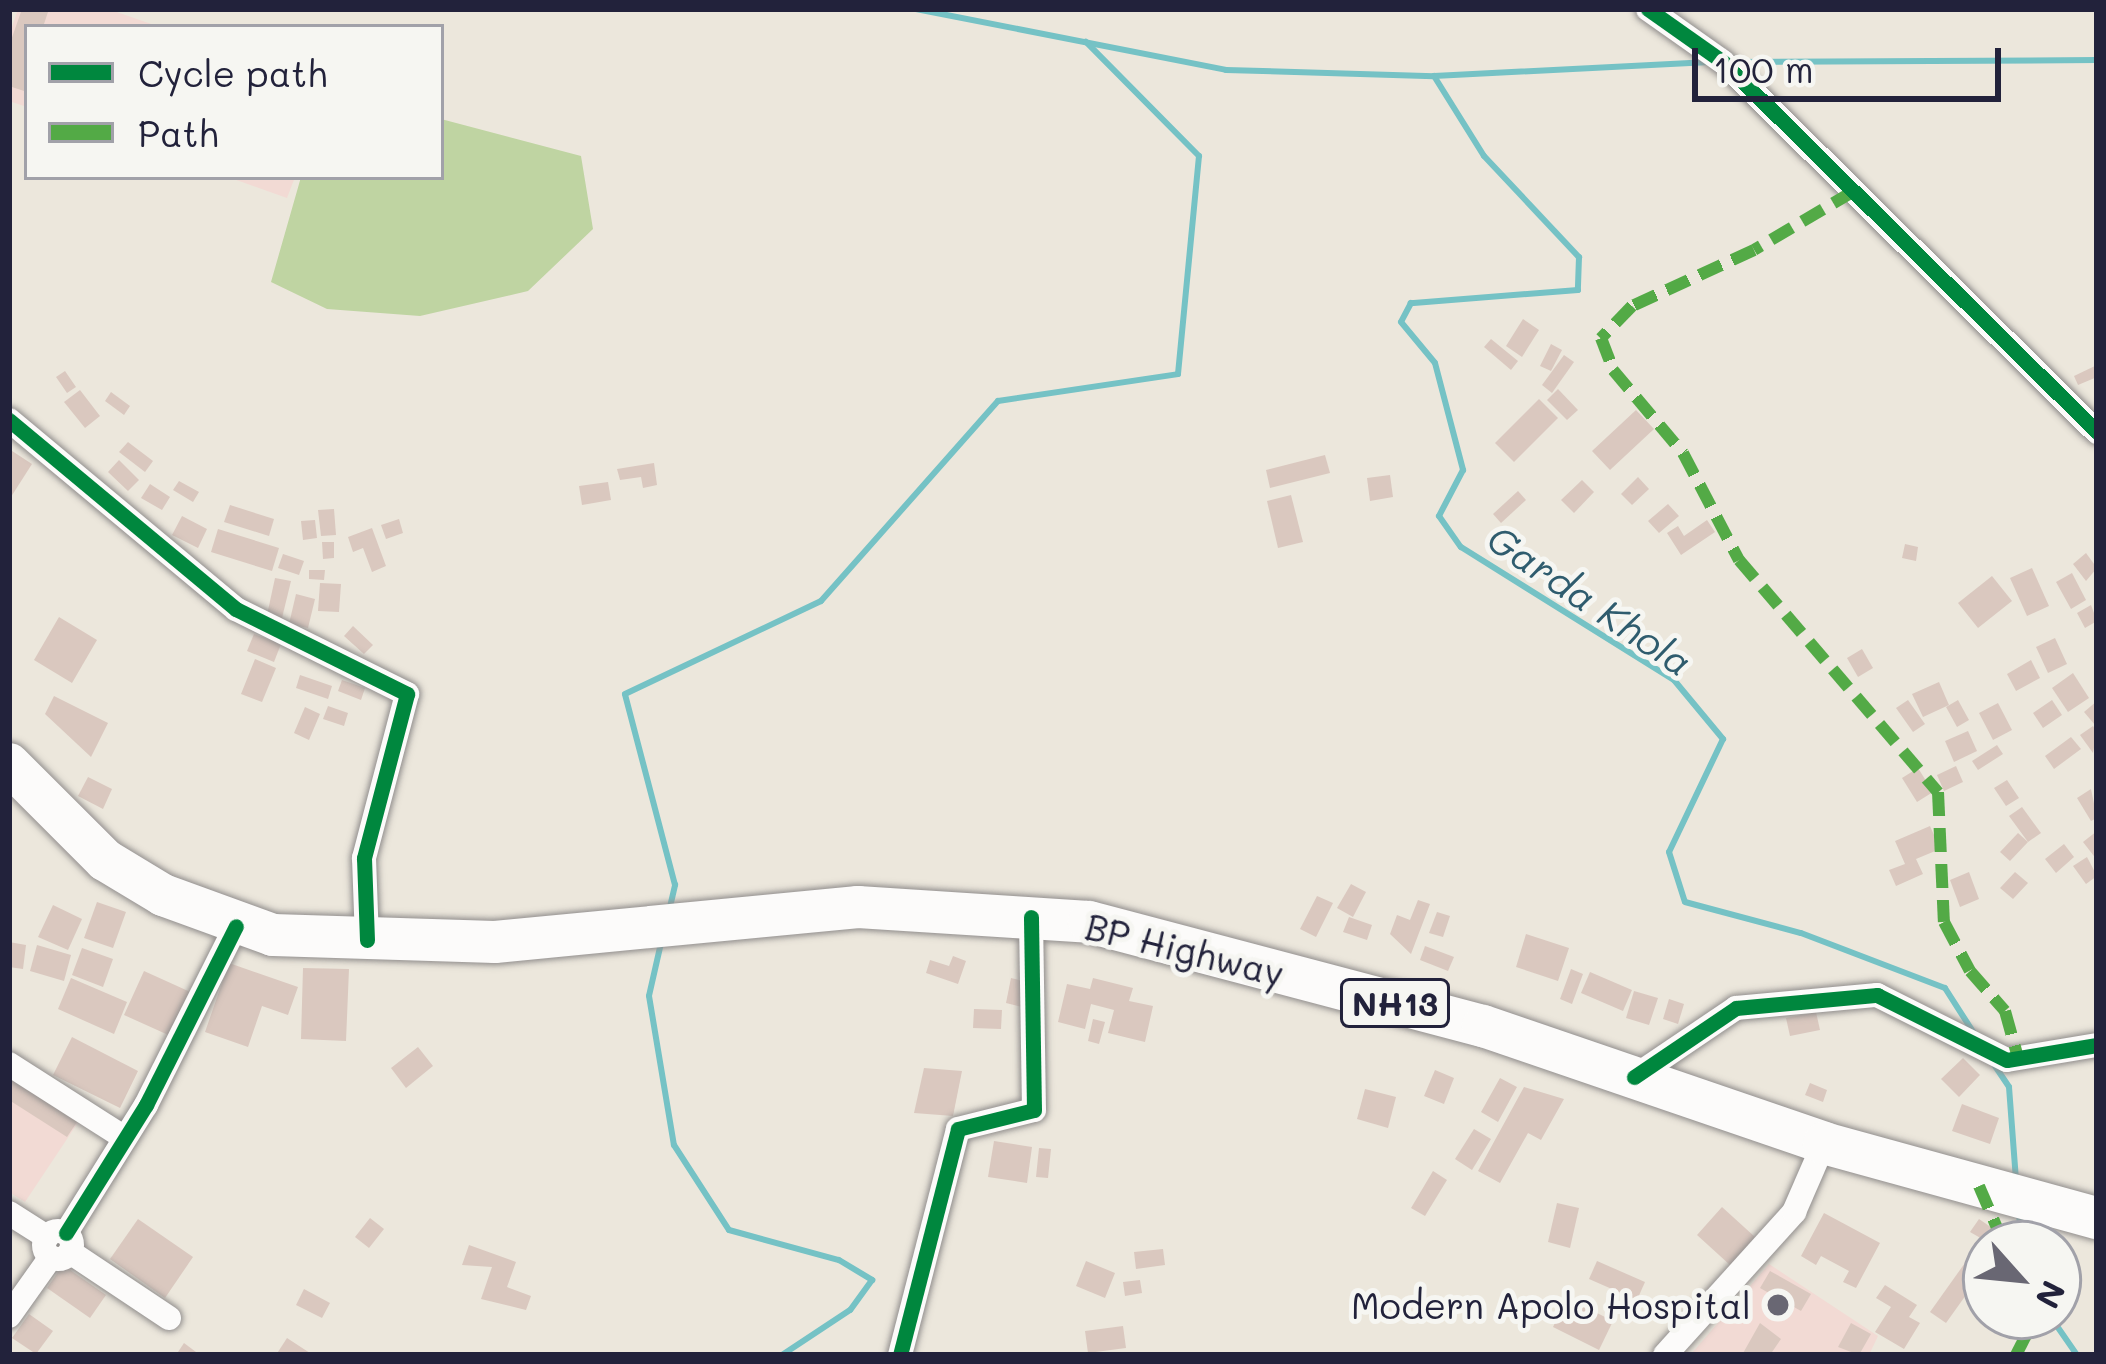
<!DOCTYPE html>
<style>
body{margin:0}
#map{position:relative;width:2106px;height:1364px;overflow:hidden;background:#ece7dc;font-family:Mali,sans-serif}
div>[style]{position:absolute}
.built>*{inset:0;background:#f2dad4}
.green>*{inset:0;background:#bfd4a2}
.stream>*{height:6px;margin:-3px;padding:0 3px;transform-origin:3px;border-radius:3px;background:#75c2c5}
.building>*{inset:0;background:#dac8bf}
.roads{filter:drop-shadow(0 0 3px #918e8d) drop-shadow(0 0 3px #918e8d)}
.street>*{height:24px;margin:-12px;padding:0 12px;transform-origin:12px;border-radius:12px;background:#fcfbfa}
.street>.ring{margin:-12px;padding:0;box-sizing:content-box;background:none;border:24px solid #fcfbfa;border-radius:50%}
.highway>*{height:42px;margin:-21px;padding:0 21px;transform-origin:21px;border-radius:21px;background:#fcfbfa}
.quiet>*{height:12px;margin-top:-6px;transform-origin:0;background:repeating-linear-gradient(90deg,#53aa46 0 24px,transparent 0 36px)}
.cycleway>*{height:15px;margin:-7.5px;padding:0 7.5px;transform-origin:7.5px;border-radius:7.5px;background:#00873e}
.dots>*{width:33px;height:33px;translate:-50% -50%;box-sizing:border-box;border:6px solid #f6f6f2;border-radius:50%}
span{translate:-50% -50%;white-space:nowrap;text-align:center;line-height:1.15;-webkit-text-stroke:10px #f6f6f2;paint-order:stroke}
.shield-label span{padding:3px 9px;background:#f6f6f2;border:3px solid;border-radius:9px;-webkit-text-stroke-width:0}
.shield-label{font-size:33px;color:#22223b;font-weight:700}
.street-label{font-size:36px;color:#22223b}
.poi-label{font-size:36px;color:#22223b}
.right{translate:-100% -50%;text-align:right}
.water-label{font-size:39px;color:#2f5c6e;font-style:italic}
.frame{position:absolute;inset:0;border:12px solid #22223b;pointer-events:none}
.legend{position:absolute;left:24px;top:24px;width:420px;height:156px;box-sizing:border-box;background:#f6f6f2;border:3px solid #a1a1a9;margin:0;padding:15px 21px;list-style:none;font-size:36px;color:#22223b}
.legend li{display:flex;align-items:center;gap:24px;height:60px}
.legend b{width:60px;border:3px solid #a1a1a9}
.north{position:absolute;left:1962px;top:1220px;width:120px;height:120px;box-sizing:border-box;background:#f6f6f2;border:3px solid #a1a1a9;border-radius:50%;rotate:117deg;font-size:33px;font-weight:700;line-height:48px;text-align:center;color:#22223b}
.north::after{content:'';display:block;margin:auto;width:42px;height:54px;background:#696773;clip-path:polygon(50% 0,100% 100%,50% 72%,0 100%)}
.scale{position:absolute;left:1692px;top:48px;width:309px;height:54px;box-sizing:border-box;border:6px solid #22223b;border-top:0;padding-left:15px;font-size:36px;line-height:42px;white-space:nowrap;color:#22223b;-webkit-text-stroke:9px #f6f6f2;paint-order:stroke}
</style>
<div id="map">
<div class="built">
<i style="clip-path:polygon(18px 9px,108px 9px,160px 27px,27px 27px,27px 107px,9px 101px,9px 36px)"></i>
<i style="clip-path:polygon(228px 177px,295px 177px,287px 198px)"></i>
<i style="clip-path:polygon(9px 1076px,79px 1121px,25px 1202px,9px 1192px)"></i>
<i style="clip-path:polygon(1769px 1264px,1878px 1336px,1869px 1355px,1692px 1353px)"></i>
</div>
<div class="green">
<i style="clip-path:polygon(441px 119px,581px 156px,593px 229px,528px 291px,420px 316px,327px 309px,271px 282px,301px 177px,441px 177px)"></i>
</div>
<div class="stream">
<i style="left:916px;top:9px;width:316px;rotate:11.1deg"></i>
<i style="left:1226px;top:70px;width:208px;rotate:1.7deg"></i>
<i style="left:1434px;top:76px;width:276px;rotate:-2.9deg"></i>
<i style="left:1735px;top:62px;width:362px;rotate:-0.3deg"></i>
<i style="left:1434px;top:76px;width:94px;rotate:58deg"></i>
<i style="left:1484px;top:156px;width:139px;rotate:46.8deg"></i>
<i style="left:1579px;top:257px;width:33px;rotate:92deg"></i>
<i style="left:1578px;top:290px;width:168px;rotate:175.5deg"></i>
<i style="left:1411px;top:303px;width:21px;rotate:118deg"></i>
<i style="left:1401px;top:322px;width:53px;rotate:50.3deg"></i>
<i style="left:1435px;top:363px;width:111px;rotate:75.3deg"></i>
<i style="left:1463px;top:470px;width:52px;rotate:117.6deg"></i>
<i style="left:1439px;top:516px;width:38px;rotate:55deg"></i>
<i style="left:1461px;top:547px;width:251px;rotate:32deg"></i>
<i style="left:1674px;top:680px;width:77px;rotate:50.3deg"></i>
<i style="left:1723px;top:739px;width:125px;rotate:115.5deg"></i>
<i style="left:1669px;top:852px;width:52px;rotate:72.3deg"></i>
<i style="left:1685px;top:902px;width:120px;rotate:15deg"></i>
<i style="left:1801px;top:933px;width:154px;rotate:20.9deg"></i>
<i style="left:1945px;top:988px;width:56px;rotate:57.4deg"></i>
<i style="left:670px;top:907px;width:23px;rotate:-77deg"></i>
<i style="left:675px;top:885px;width:197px;rotate:-104.7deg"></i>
<i style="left:625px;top:694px;width:217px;rotate:-25.4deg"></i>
<i style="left:821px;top:601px;width:267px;rotate:-48.5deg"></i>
<i style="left:998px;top:401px;width:182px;rotate:-8.5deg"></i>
<i style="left:1178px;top:374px;width:219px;rotate:-84.5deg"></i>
<i style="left:1199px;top:156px;width:161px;rotate:-134.7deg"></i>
<i style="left:661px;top:943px;width:54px;rotate:102.8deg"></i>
<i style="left:649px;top:996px;width:151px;rotate:80.5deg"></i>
<i style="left:674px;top:1145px;width:101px;rotate:57.1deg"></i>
<i style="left:729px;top:1230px;width:114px;rotate:15.3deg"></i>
<i style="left:839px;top:1260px;width:39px;rotate:31deg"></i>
<i style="left:872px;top:1280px;width:37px;rotate:126deg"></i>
<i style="left:850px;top:1310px;width:82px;rotate:146.5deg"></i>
<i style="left:1995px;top:1066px;width:25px;rotate:56deg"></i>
<i style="left:2009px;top:1087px;width:94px;rotate:85.7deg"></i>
<i style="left:2019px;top:1212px;width:32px;rotate:86deg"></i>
<i style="left:2050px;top:1316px;width:47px;rotate:55.3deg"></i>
</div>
<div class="building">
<i style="clip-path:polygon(22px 9px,49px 9px,43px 27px,27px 27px,27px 92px,9px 86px,9px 46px)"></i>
<i style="clip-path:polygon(1523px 319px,1539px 330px,1522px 357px,1506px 346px)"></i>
<i style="clip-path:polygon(1491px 339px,1518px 361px,1511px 370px,1484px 347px)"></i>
<i style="clip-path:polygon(1551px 344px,1562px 350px,1551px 371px,1540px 366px)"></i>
<i style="clip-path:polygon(1564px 355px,1574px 362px,1552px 393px,1542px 385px)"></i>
<i style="clip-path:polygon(2097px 365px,2097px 377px,2078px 385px,2074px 376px)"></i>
<i style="clip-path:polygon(65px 371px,76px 387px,67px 393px,56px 377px)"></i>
<i style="clip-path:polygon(1558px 389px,1578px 410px,1567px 420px,1547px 400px)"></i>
<i style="clip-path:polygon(80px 390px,100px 416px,85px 428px,64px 402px)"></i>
<i style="clip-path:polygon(111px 392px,130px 406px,124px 415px,105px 401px)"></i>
<i style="clip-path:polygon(1539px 399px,1558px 418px,1514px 462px,1495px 443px)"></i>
<i style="clip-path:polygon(1636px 410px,1654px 429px,1610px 470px,1592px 451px)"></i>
<i style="clip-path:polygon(128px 442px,153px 461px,145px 472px,119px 452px)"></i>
<i style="clip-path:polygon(9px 449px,32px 464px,9px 500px)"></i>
<i style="clip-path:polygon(1325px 455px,1330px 473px,1270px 488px,1266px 470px)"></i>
<i style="clip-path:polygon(119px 460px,139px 480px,128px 491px,108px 472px)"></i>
<i style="clip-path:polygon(654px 463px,657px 485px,643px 488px,641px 477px,620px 480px,617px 469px)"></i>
<i style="clip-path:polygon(1390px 475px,1393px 497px,1370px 501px,1367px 478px)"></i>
<i style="clip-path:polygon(1638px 477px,1649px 489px,1632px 505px,1621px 494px)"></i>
<i style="clip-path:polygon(1582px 480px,1594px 492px,1574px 513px,1561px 500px)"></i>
<i style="clip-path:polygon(179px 481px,199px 492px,193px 502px,173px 490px)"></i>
<i style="clip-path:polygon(608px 482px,611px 500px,582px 505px,579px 486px)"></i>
<i style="clip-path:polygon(150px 484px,170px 497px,162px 510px,141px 498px)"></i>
<i style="clip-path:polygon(1518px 491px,1526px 500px,1501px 523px,1493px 514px)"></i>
<i style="clip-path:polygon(1291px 495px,1303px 542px,1278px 548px,1267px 501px)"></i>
<i style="clip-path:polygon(1668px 504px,1679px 516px,1659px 533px,1648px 521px)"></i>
<i style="clip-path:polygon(230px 505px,274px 519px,269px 536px,224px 522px)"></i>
<i style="clip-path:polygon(334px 509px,336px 535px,321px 536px,318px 510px)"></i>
<i style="clip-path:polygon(182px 516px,207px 529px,198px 548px,172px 535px)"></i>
<i style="clip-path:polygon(399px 519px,403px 533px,386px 539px,381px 525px)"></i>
<i style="clip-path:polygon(315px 520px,317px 538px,303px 540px,301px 521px)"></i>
<i style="clip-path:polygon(1707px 520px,1715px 532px,1681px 555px,1667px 533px,1678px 526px,1684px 536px)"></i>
<i style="clip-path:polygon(372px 528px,386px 566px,372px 572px,363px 548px,353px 552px,348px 537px)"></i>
<i style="clip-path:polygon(218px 529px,279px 548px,272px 571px,211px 552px)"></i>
<i style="clip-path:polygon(322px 542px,334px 542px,334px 558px,323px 559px)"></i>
<i style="clip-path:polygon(1905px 544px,1918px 547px,1916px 561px,1902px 558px)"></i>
<i style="clip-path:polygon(2086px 553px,2097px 568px,2086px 581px,2073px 564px)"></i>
<i style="clip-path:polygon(283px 554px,304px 561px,299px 575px,278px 568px)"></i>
<i style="clip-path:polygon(2032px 568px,2049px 606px,2027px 616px,2010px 578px)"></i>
<i style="clip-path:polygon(309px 570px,325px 570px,324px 580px,309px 579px)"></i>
<i style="clip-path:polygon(2072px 573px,2086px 600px,2071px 609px,2056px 582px)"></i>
<i style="clip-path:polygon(1992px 576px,2012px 601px,1978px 628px,1958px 603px)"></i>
<i style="clip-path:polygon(275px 578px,291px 581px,282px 618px,267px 615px)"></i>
<i style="clip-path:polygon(320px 583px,341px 584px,339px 612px,318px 611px)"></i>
<i style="clip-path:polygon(296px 594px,315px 599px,308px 628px,289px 624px)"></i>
<i style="clip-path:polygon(2091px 605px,2097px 621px,2085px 628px,2077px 613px)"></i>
<i style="clip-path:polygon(59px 617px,97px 640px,72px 683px,34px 660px)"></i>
<i style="clip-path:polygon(353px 626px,373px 645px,364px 654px,344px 636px)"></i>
<i style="clip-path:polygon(254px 634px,281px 644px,274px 662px,247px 651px)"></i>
<i style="clip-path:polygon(2055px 638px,2067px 664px,2048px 673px,2036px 647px)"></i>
<i style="clip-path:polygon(1862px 649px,1873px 668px,1858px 677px,1847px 658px)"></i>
<i style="clip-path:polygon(255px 659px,276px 668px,262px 702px,241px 694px)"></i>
<i style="clip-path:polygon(2031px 660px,2040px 678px,2016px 691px,2007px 674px)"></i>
<i style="clip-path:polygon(2073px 673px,2089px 698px,2068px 712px,2052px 688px)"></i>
<i style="clip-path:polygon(300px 675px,332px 686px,328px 699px,296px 688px)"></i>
<i style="clip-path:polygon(342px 680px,365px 688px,361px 700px,338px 691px)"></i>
<i style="clip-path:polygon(1939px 682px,1949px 705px,1923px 717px,1912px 694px)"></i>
<i style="clip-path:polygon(54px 696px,108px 723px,91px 757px,45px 714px)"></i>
<i style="clip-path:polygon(1908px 700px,1925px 724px,1913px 732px,1896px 708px)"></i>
<i style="clip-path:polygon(1958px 700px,1969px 720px,1957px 727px,1946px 707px)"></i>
<i style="clip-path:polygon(2052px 700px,2062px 715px,2043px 728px,2033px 713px)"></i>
<i style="clip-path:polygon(2097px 701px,2097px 722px,2095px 725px,2084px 712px)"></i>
<i style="clip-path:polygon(1998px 703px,2012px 730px,1993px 740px,1979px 713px)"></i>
<i style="clip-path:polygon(328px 706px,348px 713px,344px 726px,323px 719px)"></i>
<i style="clip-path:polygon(305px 707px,320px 714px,309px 740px,294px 733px)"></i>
<i style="clip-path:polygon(2093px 726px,2097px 732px,2093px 753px,2080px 735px)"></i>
<i style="clip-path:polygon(1968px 731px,1977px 751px,1954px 762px,1945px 741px)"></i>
<i style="clip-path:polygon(2071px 737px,2081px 749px,2054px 769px,2045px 756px)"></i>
<i style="clip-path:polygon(1997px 745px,2003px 754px,1978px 770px,1972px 761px)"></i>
<i style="clip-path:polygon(1956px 766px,1963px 782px,1944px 791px,1937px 775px)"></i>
<i style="clip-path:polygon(1918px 768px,1933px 792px,1917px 802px,1902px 778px)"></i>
<i style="clip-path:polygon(88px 777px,112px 789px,103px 809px,78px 796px)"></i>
<i style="clip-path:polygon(2007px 780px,2019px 798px,2006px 806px,1994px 788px)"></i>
<i style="clip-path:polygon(2091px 789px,2097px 818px,2091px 821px,2077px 798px)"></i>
<i style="clip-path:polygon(2022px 807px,2041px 833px,2028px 842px,2009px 816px)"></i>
<i style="clip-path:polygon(1930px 826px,1940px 849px,1916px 859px,1923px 874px,1896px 886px,1889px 870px,1905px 864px,1895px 841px)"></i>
<i style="clip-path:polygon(2097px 831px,2097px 860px,2083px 842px)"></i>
<i style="clip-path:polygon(2018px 833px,2028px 842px,2010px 861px,2000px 852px)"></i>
<i style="clip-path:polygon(2064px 844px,2074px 857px,2056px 873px,2045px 859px)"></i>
<i style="clip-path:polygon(2087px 857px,2097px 876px,2086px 884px,2073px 866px)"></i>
<i style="clip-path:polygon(1969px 872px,1979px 899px,1960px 907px,1950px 880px)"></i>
<i style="clip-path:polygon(2015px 872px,2028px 883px,2013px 899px,2000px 888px)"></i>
<i style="clip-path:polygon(1351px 884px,1366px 892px,1353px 917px,1337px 908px)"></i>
<i style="clip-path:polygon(1317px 896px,1333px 903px,1316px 937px,1300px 929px)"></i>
<i style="clip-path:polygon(1418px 900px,1430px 904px,1411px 954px,1390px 934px,1397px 915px,1410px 920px)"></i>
<i style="clip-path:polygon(97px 902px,126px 912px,113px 948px,84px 938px)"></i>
<i style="clip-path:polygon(53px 905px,82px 919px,68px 950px,38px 937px)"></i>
<i style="clip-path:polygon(1437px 912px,1450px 916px,1443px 937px,1429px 933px)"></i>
<i style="clip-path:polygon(1349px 917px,1372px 925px,1367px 940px,1343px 932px)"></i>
<i style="clip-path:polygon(1526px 934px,1569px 948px,1558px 981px,1516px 967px)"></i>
<i style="clip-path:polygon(9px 942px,26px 945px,23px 969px,9px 967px)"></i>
<i style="clip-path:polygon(37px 945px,71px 955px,64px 981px,30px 971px)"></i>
<i style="clip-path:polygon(1425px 946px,1454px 957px,1448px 971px,1420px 960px)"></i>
<i style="clip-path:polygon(82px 948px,113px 959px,103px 987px,72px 975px)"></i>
<i style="clip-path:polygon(953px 956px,966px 961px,958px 984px,926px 973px,930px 960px,949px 966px)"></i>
<i style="clip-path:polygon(229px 963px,298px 987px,288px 1015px,262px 1006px,248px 1047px,205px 1032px)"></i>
<i style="clip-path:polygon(303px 968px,349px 969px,346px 1041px,301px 1039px)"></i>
<i style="clip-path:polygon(1571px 969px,1583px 974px,1572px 1004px,1560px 999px)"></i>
<i style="clip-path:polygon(144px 971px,197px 995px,175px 1038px,124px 1015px)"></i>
<i style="clip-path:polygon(1590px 972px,1632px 990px,1623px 1011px,1581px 993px)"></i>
<i style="clip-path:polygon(71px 978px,127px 1002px,114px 1034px,58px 1009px)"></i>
<i style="clip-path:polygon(1011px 978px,1028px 982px,1022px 1007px,1006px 1003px)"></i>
<i style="clip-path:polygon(1093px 978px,1133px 988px,1129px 1001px,1153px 1006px,1145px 1042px,1108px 1033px,1114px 1010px,1091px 1004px,1085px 1029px,1058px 1022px,1067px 984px,1090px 989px)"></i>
<i style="clip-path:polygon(1634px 991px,1658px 998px,1649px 1025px,1626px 1018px)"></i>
<i style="clip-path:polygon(1669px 999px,1684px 1004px,1678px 1024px,1663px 1019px)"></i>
<i style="clip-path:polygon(974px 1009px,1002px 1010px,1001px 1029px,973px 1028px)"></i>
<i style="clip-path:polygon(1816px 1012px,1820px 1030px,1790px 1036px,1786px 1018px)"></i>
<i style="clip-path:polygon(1093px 1019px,1105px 1022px,1099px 1044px,1088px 1041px)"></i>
<i style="clip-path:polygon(72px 1037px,138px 1071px,120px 1108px,53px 1075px)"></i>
<i style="clip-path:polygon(418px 1047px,433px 1066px,406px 1088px,391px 1068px)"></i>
<i style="clip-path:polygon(1963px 1058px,1980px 1075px,1959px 1097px,1941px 1079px)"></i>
<i style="clip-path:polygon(924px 1068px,962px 1071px,953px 1116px,914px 1113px)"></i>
<i style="clip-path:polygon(1435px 1070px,1454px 1078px,1444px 1104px,1424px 1096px)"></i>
<i style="clip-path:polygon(9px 1078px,77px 1122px,67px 1137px,9px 1100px)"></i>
<i style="clip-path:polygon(1500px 1078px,1517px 1087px,1498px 1122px,1481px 1112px)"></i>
<i style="clip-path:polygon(1810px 1083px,1827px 1090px,1823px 1102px,1805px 1095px)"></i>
<i style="clip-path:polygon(1524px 1087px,1564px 1099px,1541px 1140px,1528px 1133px,1500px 1183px,1478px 1171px)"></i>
<i style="clip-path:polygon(1365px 1089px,1396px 1097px,1388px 1128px,1357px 1119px)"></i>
<i style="clip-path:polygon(1962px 1104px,1999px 1118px,1990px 1144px,1952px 1131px)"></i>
<i style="clip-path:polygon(1474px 1129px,1491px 1139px,1472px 1170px,1455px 1159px)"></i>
<i style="clip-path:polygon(994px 1141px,1032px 1147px,1027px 1183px,988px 1177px)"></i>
<i style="clip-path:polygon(1039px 1148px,1051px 1149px,1048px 1178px,1036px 1177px)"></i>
<i style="clip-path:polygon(1433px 1171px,1447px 1180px,1425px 1216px,1411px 1208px)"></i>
<i style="clip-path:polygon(1557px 1203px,1579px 1208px,1570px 1248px,1548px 1242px)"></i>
<i style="clip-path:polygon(1722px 1207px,1755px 1237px,1730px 1265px,1697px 1235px)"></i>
<i style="clip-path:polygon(1824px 1213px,1880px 1243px,1856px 1288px,1843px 1282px,1849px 1271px,1821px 1256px,1816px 1265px,1801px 1256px)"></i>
<i style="clip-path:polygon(370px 1218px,384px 1229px,369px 1248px,355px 1237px)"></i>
<i style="clip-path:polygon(138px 1219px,193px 1257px,165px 1298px,110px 1259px)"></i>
<i style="clip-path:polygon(1979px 1219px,1998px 1232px,1991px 1244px,1970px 1232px)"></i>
<i style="clip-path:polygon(469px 1245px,516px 1262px,507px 1287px,531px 1296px,526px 1310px,481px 1299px,492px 1267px,462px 1265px)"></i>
<i style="clip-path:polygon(1977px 1246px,1986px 1267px,1946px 1323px,1930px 1312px)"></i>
<i style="clip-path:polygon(1163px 1249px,1165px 1265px,1136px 1269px,1134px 1252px)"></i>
<i style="clip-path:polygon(1086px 1261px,1115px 1273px,1105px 1298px,1076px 1286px)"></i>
<i style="clip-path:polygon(1597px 1261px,1645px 1282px,1637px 1300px,1589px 1279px)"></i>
<i style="clip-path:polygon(63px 1265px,106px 1295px,90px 1318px,47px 1288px)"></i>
<i style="clip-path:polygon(1770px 1271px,1811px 1294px,1801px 1311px,1760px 1288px)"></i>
<i style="clip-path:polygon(1140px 1280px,1142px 1293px,1125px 1296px,1123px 1282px)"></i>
<i style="clip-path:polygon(1885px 1285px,1917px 1305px,1909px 1317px,1920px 1323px,1904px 1349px,1875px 1332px,1891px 1307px,1876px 1298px)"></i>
<i style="clip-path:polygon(304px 1289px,330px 1303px,322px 1318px,296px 1305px)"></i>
<i style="clip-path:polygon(1567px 1298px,1613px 1321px,1599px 1350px,1553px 1327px)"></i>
<i style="clip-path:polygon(29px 1314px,53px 1331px,36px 1354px,12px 1338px)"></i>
<i style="clip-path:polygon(1760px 1323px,1781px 1339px,1770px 1355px,1742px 1355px)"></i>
<i style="clip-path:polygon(1851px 1323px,1871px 1334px,1859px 1355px,1838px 1347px)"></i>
<i style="clip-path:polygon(1123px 1326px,1126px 1348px,1088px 1353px,1085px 1331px)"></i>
<i style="clip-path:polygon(287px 1338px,313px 1355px,276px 1355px)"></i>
<i style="clip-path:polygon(184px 1343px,200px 1355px,176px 1355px)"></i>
</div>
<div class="roads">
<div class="street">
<i style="left:1648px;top:9px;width:92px;rotate:35.2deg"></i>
<i style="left:1723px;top:62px;width:526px;rotate:44.69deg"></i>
<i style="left:9px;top:420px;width:295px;rotate:39.8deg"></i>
<i style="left:236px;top:609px;width:191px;rotate:26.4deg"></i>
<i style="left:407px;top:694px;width:170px;rotate:104.7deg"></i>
<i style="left:364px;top:858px;width:82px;rotate:87.9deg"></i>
<i style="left:9px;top:1064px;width:135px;rotate:32.6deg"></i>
<i style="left:1634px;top:1077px;width:123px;rotate:-34.1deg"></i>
<i style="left:1736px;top:1008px;width:142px;rotate:-5.3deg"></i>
<i style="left:1877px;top:995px;width:145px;rotate:26.6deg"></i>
<i style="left:2007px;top:1060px;width:91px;rotate:-9.5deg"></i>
<i style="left:9px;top:1213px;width:45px;rotate:32.3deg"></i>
<i class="ring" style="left:44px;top:1231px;width:4px;height:4px"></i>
<i style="left:66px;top:1233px;width:151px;rotate:-58deg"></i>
<i style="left:146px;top:1105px;width:200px;rotate:-63.3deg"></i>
<i style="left:70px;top:1252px;width:119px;rotate:33.7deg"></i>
<i style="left:9px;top:1316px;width:72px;rotate:-54.6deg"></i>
<i style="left:900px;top:1355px;width:233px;rotate:-75.6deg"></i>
<i style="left:958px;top:1129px;width:78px;rotate:-14deg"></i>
<i style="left:1034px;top:1110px;width:193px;rotate:-90.9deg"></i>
<i style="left:1665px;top:1355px;width:193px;rotate:-47.9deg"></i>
<i style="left:1794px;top:1212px;width:75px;rotate:-66.5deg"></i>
</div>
<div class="highway">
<i style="left:9px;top:764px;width:136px;rotate:45deg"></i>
<i style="left:105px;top:860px;width:68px;rotate:31.1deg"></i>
<i style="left:163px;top:895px;width:117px;rotate:20deg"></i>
<i style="left:273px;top:935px;width:222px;rotate:1.8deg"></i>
<i style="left:495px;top:942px;width:365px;rotate:-5.5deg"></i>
<i style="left:858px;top:907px;width:231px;rotate:3.7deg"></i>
<i style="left:1089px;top:922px;width:407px;rotate:14.8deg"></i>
<i style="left:1483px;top:1026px;width:361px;rotate:18.9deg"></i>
<i style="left:1824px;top:1143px;width:283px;rotate:15.4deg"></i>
</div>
</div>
<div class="quiet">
<i style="left:1854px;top:191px;width:116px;rotate:149.5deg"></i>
<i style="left:1754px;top:250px;width:134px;rotate:155.3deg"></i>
<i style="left:1632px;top:306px;width:45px;rotate:134.1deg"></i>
<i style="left:1601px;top:338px;width:34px;rotate:69deg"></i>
<i style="left:1613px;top:370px;width:109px;rotate:49.9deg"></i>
<i style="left:1683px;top:453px;width:121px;rotate:62.4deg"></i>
<i style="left:1739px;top:560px;width:306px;rotate:49.4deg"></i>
<i style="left:1938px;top:792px;width:130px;rotate:87.4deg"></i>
<i style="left:1944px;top:922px;width:55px;rotate:62deg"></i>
<i style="left:1970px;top:971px;width:53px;rotate:48.8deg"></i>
<i style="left:2005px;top:1011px;width:49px;rotate:74.5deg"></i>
<i style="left:1979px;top:1186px;width:63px;rotate:66.7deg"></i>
<i style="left:2016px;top:1355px;width:31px;rotate:-63deg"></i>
<i style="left:2030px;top:1327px;width:11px;rotate:-105deg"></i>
</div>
<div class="cycleway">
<i style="left:1648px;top:9px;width:92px;rotate:35.2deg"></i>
<i style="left:1723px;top:62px;width:526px;rotate:44.69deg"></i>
<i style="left:9px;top:420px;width:295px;rotate:39.8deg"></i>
<i style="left:236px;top:609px;width:191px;rotate:26.4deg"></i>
<i style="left:407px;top:694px;width:170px;rotate:104.7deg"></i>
<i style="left:364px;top:858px;width:82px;rotate:87.9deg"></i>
<i style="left:1634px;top:1077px;width:123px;rotate:-34.1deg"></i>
<i style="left:1736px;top:1008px;width:142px;rotate:-5.3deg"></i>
<i style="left:1877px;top:995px;width:145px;rotate:26.6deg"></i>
<i style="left:2007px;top:1060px;width:91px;rotate:-9.5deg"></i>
<i style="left:66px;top:1233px;width:151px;rotate:-58deg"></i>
<i style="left:146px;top:1105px;width:200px;rotate:-63.3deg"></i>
<i style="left:900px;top:1355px;width:233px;rotate:-75.6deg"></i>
<i style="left:958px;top:1129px;width:78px;rotate:-14deg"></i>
<i style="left:1034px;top:1110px;width:193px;rotate:-90.9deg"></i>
</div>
<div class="dots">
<i style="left:1778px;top:1305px;background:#696773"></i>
</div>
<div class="shield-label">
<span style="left:1395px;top:1003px">NH13</span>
</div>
<div class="street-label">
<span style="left:1185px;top:949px;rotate:14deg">BP Highway</span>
</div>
<div class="poi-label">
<span class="right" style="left:1751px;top:1305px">Modern Apolo Hospital</span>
</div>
<div class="water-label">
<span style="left:1590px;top:600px;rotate:34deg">Garda Khola</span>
</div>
<div class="frame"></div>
<ul class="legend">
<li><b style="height:15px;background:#00873e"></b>Cycle path</li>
<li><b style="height:15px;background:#53aa46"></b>Path</li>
</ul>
<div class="north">N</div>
<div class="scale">100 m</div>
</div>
